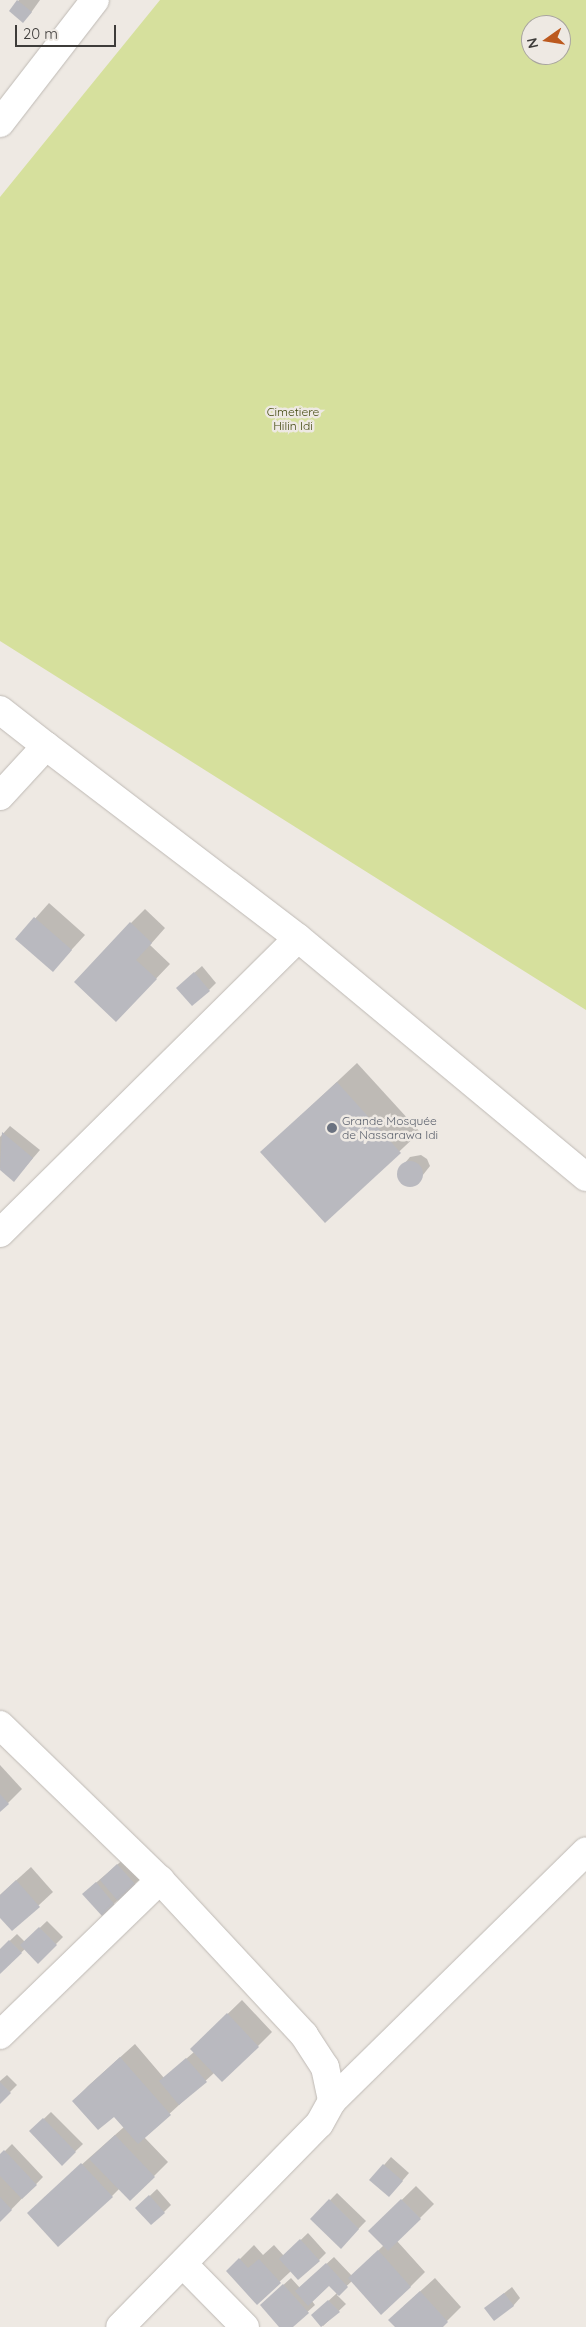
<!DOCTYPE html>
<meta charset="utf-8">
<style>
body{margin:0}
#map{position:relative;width:586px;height:2327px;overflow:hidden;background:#eee9e3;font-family:Quicksand,sans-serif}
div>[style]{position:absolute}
.green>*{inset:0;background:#d6e09d}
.shadow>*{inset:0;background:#0003}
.building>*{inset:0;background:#b9b9bf}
.round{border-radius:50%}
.roads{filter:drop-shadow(0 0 1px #beb9b4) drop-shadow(0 0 1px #beb9b4)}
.street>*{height:28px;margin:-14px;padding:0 14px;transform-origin:14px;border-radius:14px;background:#fff}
.secondary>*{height:28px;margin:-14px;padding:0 14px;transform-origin:14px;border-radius:14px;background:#fff}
.dots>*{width:14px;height:14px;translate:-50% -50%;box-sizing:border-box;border:2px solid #eee9e3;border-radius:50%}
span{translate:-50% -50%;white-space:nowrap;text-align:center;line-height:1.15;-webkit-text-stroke:5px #eee9e3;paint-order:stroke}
.park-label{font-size:12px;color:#454b13}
.worship-label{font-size:12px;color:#5b616d}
.left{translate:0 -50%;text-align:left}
.north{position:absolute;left:521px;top:15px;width:50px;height:50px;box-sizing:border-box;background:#eee9e3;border:1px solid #a8a49f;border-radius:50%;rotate:257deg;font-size:14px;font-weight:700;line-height:20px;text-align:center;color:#3e3c3a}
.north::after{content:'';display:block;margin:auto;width:18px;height:22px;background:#bc591e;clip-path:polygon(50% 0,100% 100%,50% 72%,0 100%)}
.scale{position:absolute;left:15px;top:25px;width:101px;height:22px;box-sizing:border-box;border:2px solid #3e3c3a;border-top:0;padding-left:6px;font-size:15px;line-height:18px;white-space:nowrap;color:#3e3c3a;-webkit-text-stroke:4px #eee9e3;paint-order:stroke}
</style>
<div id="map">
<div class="green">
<i style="clip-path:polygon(evenodd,160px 0,586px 0,586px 1010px,0 641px,0 197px,160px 0,531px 25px,561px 25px,561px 55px,531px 55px,531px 25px)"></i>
</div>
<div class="shadow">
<i style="clip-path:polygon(19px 0,40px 0,30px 14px,10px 11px)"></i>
<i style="clip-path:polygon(49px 903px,85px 935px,53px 970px,17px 939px)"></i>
<i style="clip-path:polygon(145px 909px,165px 928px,150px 945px,170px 964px,130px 1006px,131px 923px)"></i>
<i style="clip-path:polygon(202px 966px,216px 983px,209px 990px,185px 981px)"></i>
<i style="clip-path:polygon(357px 1063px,420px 1132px,325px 1221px,262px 1152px)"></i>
<i style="clip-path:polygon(10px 1126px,40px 1150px,14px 1180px,0 1168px,0 1137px)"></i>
<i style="clip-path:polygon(421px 1155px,427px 1159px,430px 1166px,415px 1185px,407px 1186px,401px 1182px,398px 1171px,410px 1157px)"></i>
<i style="clip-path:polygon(0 1765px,22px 1789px,0 1811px)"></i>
<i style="clip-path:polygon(125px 1858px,142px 1877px,102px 1915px,91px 1887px)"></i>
<i style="clip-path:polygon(31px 1867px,53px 1892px,12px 1930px,0 1916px,0 1895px)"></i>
<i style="clip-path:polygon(47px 1921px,63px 1937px,38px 1962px,25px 1949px,0 1972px,0 1950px,17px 1934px,25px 1942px)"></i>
<i style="clip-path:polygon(242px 2000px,272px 2032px,258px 2046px,214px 2073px,144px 2137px,168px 2162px,154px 2176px,119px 2189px,112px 2196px,43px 2199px,124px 2127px,114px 2115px,74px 2101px,88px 2086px,135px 2044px,164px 2078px,194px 2052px,206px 2035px)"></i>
<i style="clip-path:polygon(7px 2075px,17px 2085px,0 2102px,0 2081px)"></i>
<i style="clip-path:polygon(51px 2112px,83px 2144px,62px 2164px,31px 2131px)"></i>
<i style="clip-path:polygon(12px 2144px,43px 2177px,0 2221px,0 2156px)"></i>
<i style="clip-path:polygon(391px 2157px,409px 2173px,396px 2188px,371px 2180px)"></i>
<i style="clip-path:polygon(416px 2186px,434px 2204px,397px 2241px,425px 2272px,410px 2287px,352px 2281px,337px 2295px,346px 2304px,323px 2326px,313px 2315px,337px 2293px,330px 2284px,312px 2301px,315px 2305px,291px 2327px,281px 2327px,269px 2298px,291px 2278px,300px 2288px,334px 2257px,352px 2276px,384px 2245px,370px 2231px)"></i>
<i style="clip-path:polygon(157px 2189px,171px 2205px,164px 2212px,137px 2208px)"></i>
<i style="clip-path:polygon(337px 2193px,366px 2221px,341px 2247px,312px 2219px)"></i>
<i style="clip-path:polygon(308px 2233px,326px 2253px,319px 2260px,291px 2271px,257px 2303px,228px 2271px,254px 2245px,263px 2255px,274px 2245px,284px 2256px)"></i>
<i style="clip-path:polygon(435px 2278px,461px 2307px,441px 2327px,396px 2327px,404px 2306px)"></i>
<i style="clip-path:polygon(512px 2287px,520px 2298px,513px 2306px,486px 2308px)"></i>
</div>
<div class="building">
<i style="clip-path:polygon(17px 0,32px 12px,23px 23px,9px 11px)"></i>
<i style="clip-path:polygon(34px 917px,72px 950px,53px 972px,15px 939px)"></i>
<i style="clip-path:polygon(130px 922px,152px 943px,136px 960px,157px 979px,116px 1022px,74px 982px)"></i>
<i style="clip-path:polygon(194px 972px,210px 991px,192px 1006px,176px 988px)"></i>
<i style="clip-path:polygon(337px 1082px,401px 1153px,325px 1223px,260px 1152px)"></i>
<i style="clip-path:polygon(2px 1132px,33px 1158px,14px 1182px,0 1170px)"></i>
<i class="round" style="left:397px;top:1161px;width:26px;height:26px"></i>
<i style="clip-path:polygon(0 1794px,9px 1804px,0 1812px)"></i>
<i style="clip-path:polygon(117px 1864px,136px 1885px,118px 1901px,100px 1880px)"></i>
<i style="clip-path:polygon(16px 1880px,40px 1907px,12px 1931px,0 1918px,0 1895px)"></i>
<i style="clip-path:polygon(96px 1882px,115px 1905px,102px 1916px,82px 1894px)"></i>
<i style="clip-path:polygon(39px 1927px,57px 1945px,38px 1964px,20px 1945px)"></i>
<i style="clip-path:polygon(9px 1940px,22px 1953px,0 1974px,0 1949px)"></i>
<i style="clip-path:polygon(227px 2013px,259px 2047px,222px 2082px,190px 2049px)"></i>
<i style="clip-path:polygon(120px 2057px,171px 2115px,138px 2144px,114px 2117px,98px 2130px,72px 2101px)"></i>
<i style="clip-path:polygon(186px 2058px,207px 2082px,179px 2105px,159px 2081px)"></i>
<i style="clip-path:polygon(0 2082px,11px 2093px,0 2104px)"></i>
<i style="clip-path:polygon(43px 2118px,76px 2152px,62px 2166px,29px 2131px)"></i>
<i style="clip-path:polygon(115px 2135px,155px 2177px,130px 2201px,89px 2159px)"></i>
<i style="clip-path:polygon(4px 2150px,37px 2185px,22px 2199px,0 2176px,0 2154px)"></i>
<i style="clip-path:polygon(81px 2163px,113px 2197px,58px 2247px,27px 2213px)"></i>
<i style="clip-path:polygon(383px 2164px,403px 2181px,389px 2197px,369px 2180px)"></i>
<i style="clip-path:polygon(149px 2195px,165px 2213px,151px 2225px,135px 2208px)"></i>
<i style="clip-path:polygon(0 2197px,12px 2210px,0 2222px)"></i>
<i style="clip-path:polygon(329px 2199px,359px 2229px,341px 2249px,310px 2219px)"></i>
<i style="clip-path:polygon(401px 2199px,421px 2219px,388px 2251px,368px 2231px)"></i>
<i style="clip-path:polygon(300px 2239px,320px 2261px,298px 2280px,279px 2259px)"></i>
<i style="clip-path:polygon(378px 2250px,411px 2287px,381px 2315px,348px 2278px)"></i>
<i style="clip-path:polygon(239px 2258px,248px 2268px,259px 2259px,281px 2283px,257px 2305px,226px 2271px)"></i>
<i style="clip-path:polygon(326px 2263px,348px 2287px,339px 2296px,329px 2286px,308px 2306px,295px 2291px)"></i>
<i style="clip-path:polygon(283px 2284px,309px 2313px,293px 2327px,279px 2327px,260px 2305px)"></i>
<i style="clip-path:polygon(420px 2291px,448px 2322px,443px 2327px,395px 2327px,388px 2320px)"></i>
<i style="clip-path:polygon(504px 2293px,514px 2306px,494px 2321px,484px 2308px)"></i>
<i style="clip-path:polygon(328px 2300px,340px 2312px,321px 2327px,311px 2315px)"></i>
</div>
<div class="roads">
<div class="street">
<i style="left:0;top:123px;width:155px;rotate:-52.3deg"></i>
<i style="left:0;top:710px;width:58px;rotate:38deg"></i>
<i style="left:0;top:1233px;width:419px;rotate:-44.7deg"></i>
<i style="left:0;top:1725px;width:223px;rotate:44.1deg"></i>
<i style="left:160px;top:1880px;width:212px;rotate:47.1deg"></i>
<i style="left:304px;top:2035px;width:38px;rotate:57deg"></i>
<i style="left:325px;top:2067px;width:35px;rotate:78deg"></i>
<i style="left:332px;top:2101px;width:26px;rotate:119deg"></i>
<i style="left:319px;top:2124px;width:284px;rotate:134.4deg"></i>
<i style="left:0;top:2035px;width:223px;rotate:-44.1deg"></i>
<i style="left:332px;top:2101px;width:356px;rotate:-44.5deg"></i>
<i style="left:184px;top:2265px;width:87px;rotate:45.5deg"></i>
</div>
<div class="secondary">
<i style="left:0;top:796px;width:68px;rotate:-47.4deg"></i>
<i style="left:46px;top:746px;width:317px;rotate:37.3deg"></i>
<i style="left:298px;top:938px;width:374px;rotate:39.7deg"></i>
</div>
</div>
<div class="dots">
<i style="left:332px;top:1128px;background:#6b7280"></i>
</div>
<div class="park-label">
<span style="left:293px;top:419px">Cimetiere<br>Hilin Idi</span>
</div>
<div class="worship-label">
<span class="left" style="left:342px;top:1128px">Grande Mosquée<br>de Nassarawa Idi</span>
</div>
<div class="north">N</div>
<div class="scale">20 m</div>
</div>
